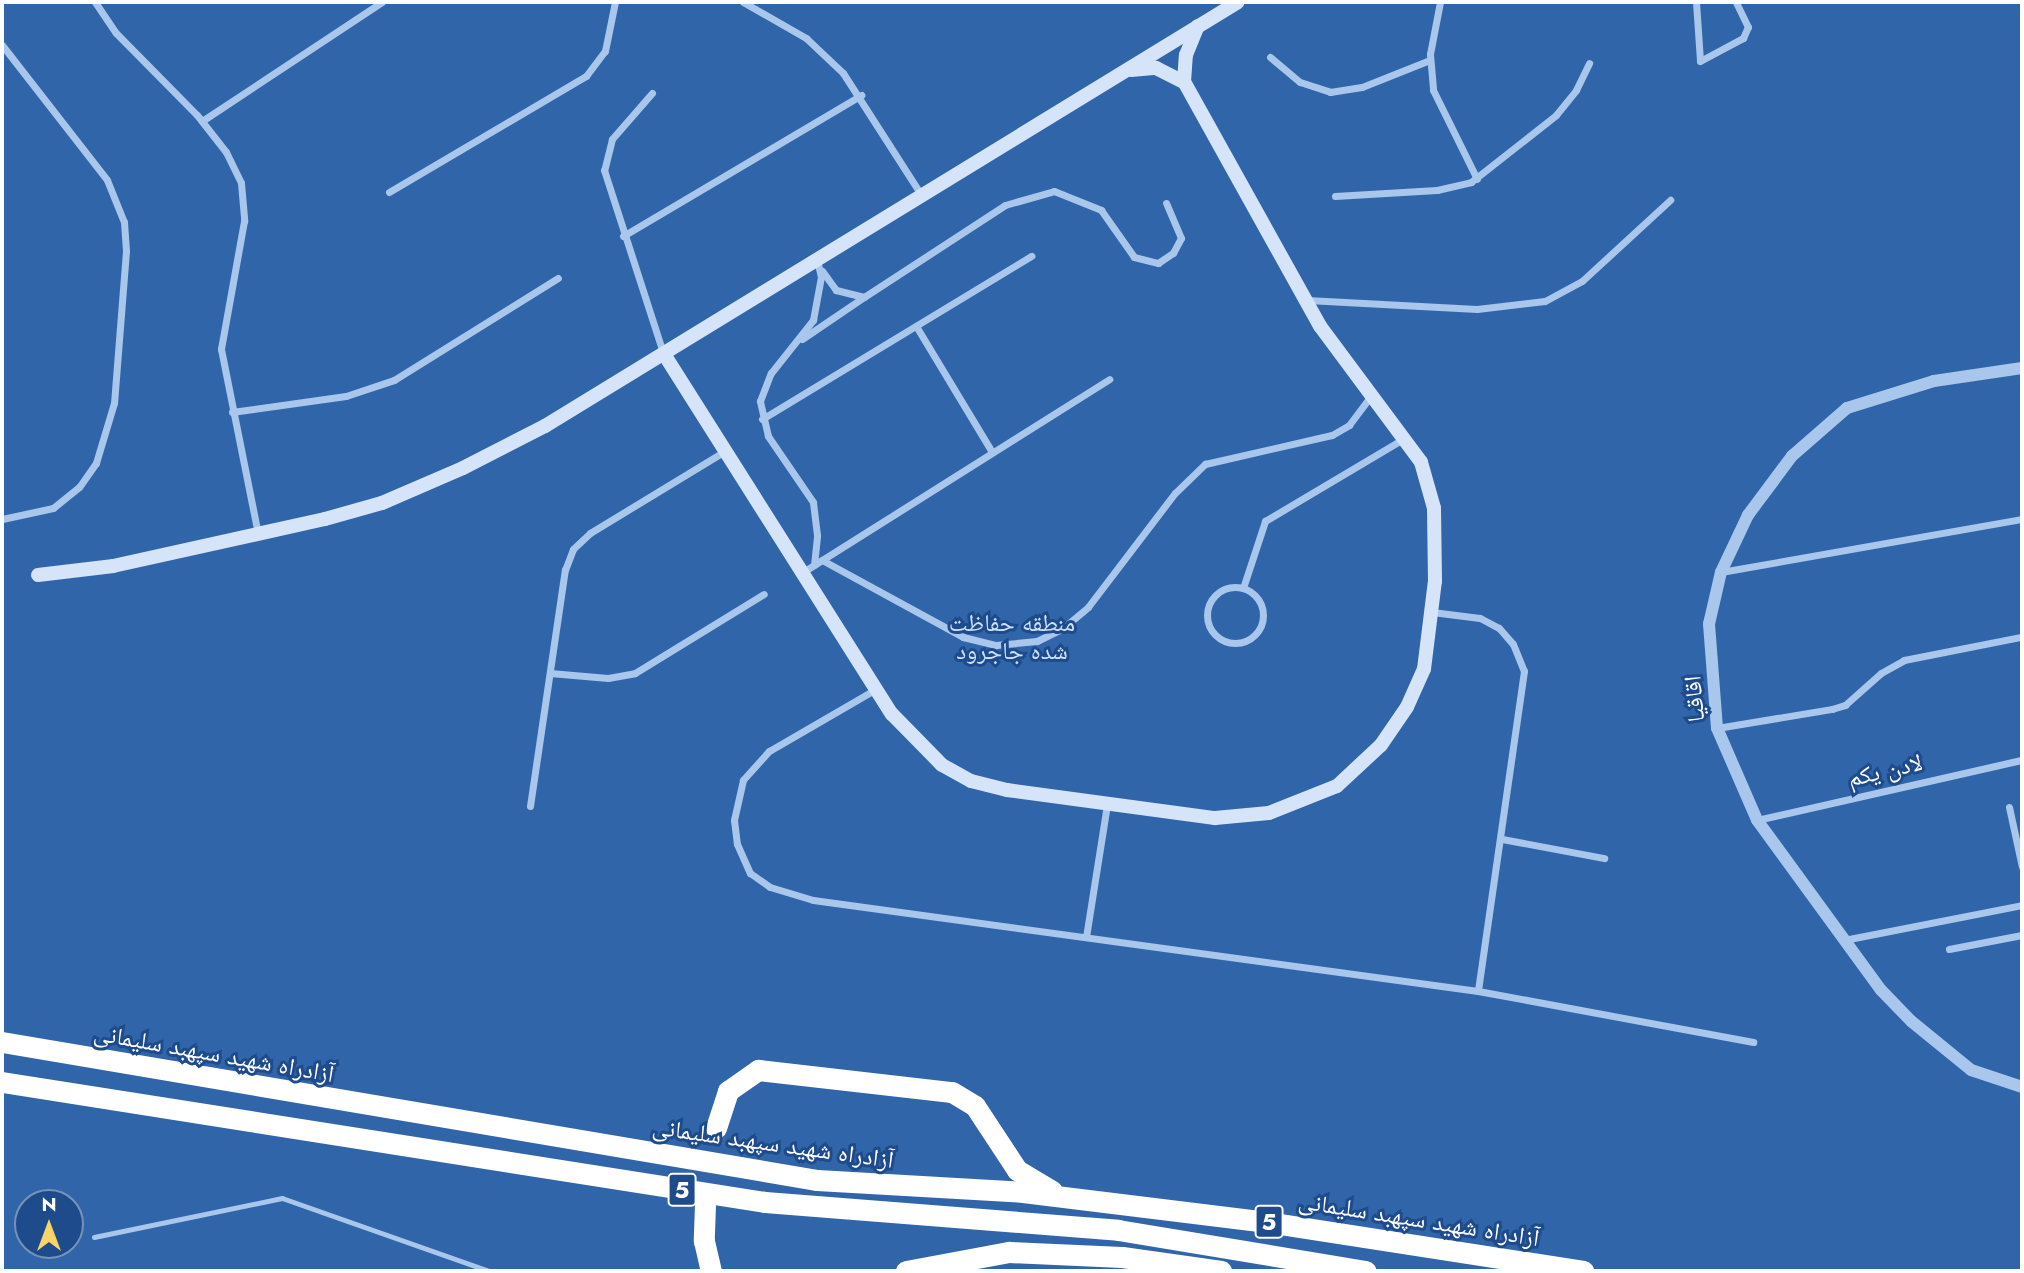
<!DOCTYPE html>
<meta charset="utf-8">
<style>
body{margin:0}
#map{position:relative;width:2024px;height:1273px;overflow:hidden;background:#1e4b8b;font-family:Jost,"Noto Naskh Arabic",sans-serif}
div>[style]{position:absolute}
.green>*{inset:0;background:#3165a9}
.motorway-tunnel>*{height:21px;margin-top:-10.5px;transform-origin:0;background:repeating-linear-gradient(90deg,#40669c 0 21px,transparent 0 31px)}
.service>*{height:5px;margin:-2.5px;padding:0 2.5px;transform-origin:2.5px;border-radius:2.5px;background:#a9c6ec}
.minor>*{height:7px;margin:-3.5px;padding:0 3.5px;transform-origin:3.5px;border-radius:3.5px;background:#a9c6ec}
.minor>.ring{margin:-3.5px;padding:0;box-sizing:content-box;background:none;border:7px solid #a9c6ec;border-radius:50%}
.tertiary>*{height:12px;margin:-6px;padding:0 6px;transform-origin:6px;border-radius:6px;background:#a9c6ec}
.secondary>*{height:14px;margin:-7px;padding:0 7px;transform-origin:7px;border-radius:7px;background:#d5e4f9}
.motorway>*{height:21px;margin:-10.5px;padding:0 10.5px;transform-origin:10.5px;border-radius:10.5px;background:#fff}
span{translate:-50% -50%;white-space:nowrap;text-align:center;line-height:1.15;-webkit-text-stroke:6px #1e4b8b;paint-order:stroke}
.shield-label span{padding:2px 5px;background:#1e4b8b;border:2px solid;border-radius:5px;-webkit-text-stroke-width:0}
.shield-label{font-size:23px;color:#fff;font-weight:700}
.park-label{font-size:24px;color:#cfe1f9}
.street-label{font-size:24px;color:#fff}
.frame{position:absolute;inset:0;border:4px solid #fff;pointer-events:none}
.north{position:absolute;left:14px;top:1189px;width:70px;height:70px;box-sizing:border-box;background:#1e4b8b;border:2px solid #7893b9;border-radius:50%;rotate:0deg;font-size:19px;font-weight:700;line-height:28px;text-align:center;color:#fff}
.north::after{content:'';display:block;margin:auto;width:24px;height:32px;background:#fbd468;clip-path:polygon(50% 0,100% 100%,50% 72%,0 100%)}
</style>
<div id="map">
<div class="green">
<i style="clip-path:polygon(evenodd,2px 2px,2022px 2px,2022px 1271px,2px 1271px,2px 2px,28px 1203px,70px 1203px,70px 1245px,28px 1245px,28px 1203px)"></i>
</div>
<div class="motorway-tunnel">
<i style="left:705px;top:1204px;width:77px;rotate:-81.8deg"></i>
</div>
<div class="service">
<i style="left:94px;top:1237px;width:192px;rotate:-11.7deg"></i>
<i style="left:282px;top:1198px;width:219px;rotate:19.4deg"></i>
</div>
<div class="minor">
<i style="left:95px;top:2px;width:37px;rotate:56deg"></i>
<i style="left:116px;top:33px;width:115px;rotate:45.4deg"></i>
<i style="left:197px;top:115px;width:47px;rotate:51.9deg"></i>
<i style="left:226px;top:152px;width:34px;rotate:64deg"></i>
<i style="left:241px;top:183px;width:38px;rotate:85deg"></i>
<i style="left:244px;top:221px;width:130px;rotate:100.2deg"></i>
<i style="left:221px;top:349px;width:189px;rotate:78.7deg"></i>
<i style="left:743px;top:2px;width:73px;rotate:29.7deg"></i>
<i style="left:806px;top:38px;width:51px;rotate:43.4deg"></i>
<i style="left:843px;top:73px;width:146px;rotate:57.3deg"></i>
<i style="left:1440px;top:2px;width:53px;rotate:100.9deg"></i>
<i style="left:1430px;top:54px;width:36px;rotate:85deg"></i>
<i style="left:1433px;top:90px;width:99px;rotate:63.7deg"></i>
<i style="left:1696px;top:2px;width:59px;rotate:86.1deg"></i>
<i style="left:1700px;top:61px;width:49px;rotate:-28.1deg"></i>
<i style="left:1743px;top:38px;width:12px;rotate:-66deg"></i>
<i style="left:1748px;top:27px;width:28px;rotate:-116deg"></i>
<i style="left:2px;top:45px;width:171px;rotate:52.1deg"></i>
<i style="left:107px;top:180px;width:45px;rotate:68deg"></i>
<i style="left:124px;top:222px;width:29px;rotate:86deg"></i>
<i style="left:126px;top:251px;width:152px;rotate:94.5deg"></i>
<i style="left:114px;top:403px;width:63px;rotate:106.7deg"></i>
<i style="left:96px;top:463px;width:29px;rotate:125deg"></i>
<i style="left:79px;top:487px;width:33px;rotate:141deg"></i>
<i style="left:53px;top:508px;width:52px;rotate:167.8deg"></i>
<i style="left:1270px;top:57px;width:39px;rotate:40deg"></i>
<i style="left:1300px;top:82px;width:32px;rotate:18deg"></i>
<i style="left:1330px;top:92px;width:32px;rotate:-9deg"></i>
<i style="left:1362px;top:87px;width:73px;rotate:-21.7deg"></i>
<i style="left:652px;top:93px;width:61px;rotate:131deg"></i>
<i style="left:612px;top:139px;width:32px;rotate:104deg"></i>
<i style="left:604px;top:170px;width:192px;rotate:72.1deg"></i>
<i style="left:202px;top:121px;width:216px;rotate:-33.5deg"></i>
<i style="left:389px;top:192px;width:229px;rotate:-30.5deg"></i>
<i style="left:586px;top:76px;width:31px;rotate:-53deg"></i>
<i style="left:605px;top:51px;width:50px;rotate:-78.5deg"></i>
<i style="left:1335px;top:196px;width:102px;rotate:-3.4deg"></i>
<i style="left:1437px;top:190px;width:35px;rotate:-13deg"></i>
<i style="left:1471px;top:182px;width:108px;rotate:-38.2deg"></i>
<i style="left:1556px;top:115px;width:32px;rotate:-51deg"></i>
<i style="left:1576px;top:90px;width:30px;rotate:-64deg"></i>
<i style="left:623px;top:236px;width:277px;rotate:-30.6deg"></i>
<i style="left:864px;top:297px;width:168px;rotate:-33.1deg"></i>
<i style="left:1005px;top:205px;width:51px;rotate:-15.9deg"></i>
<i style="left:1054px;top:191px;width:51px;rotate:22deg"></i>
<i style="left:1101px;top:210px;width:57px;rotate:54.9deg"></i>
<i style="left:1134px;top:257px;width:25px;rotate:14deg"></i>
<i style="left:1158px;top:263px;width:18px;rotate:-34deg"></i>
<i style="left:1173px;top:253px;width:17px;rotate:-62deg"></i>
<i style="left:1181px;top:238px;width:38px;rotate:-113deg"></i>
<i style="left:1307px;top:300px;width:170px;rotate:3deg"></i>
<i style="left:1477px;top:309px;width:68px;rotate:-6.7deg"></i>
<i style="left:1545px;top:301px;width:42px;rotate:-28.4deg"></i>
<i style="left:1582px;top:281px;width:120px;rotate:-42.6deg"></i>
<i style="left:916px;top:326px;width:147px;rotate:58.9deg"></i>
<i style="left:802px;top:339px;width:75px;rotate:-34.1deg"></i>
<i style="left:864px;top:297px;width:29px;rotate:-166deg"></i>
<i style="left:836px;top:290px;width:24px;rotate:-126deg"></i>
<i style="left:232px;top:412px;width:115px;rotate:-8deg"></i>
<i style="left:346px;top:396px;width:51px;rotate:-18.4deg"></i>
<i style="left:394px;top:380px;width:193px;rotate:-31.9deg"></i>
<i style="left:762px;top:419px;width:315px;rotate:-31.2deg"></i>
<i style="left:822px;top:560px;width:161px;rotate:28.6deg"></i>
<i style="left:963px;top:637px;width:34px;rotate:14deg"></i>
<i style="left:996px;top:645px;width:41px;rotate:-5.6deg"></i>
<i style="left:1037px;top:641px;width:28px;rotate:-26deg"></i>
<i style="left:1062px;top:629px;width:34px;rotate:-40deg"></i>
<i style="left:1088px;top:607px;width:143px;rotate:-52.7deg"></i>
<i style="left:1175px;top:493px;width:42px;rotate:-44deg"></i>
<i style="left:1205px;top:464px;width:130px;rotate:-12.9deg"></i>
<i style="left:1332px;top:435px;width:20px;rotate:-30deg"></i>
<i style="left:1349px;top:425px;width:38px;rotate:-53deg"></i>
<i style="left:814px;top:565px;width:30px;rotate:-84deg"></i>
<i style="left:817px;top:535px;width:33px;rotate:-97deg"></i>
<i style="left:813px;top:502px;width:80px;rotate:-124.3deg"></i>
<i style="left:768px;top:436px;width:36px;rotate:-103deg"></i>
<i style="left:760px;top:401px;width:30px;rotate:-69deg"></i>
<i style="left:771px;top:373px;width:68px;rotate:-51.6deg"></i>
<i style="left:813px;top:320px;width:44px;rotate:-79.5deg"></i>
<i style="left:821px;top:277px;width:17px;rotate:-103deg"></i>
<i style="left:803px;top:572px;width:362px;rotate:-32.2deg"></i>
<i style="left:1721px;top:572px;width:306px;rotate:-10deg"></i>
<i class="ring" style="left:1207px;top:587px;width:49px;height:49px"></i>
<i style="left:1243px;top:588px;width:71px;rotate:-71.8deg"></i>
<i style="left:1265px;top:521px;width:163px;rotate:-30.7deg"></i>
<i style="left:1432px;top:612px;width:48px;rotate:7.1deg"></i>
<i style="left:1480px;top:618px;width:21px;rotate:28deg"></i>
<i style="left:1499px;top:628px;width:21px;rotate:49deg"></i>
<i style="left:1513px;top:644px;width:29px;rotate:68deg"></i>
<i style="left:1524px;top:671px;width:323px;rotate:98.2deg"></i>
<i style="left:550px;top:673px;width:58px;rotate:4.9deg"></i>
<i style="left:608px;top:678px;width:27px;rotate:-10deg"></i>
<i style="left:635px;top:673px;width:151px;rotate:-31.5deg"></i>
<i style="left:876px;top:689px;width:124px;rotate:149.9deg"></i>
<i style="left:769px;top:751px;width:39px;rotate:132deg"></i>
<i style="left:743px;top:780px;width:41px;rotate:102.7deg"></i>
<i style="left:734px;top:820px;width:24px;rotate:83deg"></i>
<i style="left:737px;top:844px;width:32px;rotate:66deg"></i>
<i style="left:750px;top:873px;width:24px;rotate:35deg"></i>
<i style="left:770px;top:887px;width:45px;rotate:16.8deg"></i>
<i style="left:813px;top:900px;width:671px;rotate:7.79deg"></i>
<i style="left:1478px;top:991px;width:280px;rotate:10.5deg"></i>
<i style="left:1717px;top:728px;width:117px;rotate:-9.4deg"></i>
<i style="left:1832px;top:709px;width:14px;rotate:-17deg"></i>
<i style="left:1845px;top:705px;width:48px;rotate:-41.6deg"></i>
<i style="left:1881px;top:673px;width:26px;rotate:-29deg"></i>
<i style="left:1904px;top:660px;width:118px;rotate:-11.2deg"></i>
<i style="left:530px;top:806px;width:239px;rotate:-81.6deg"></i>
<i style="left:565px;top:570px;width:22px;rotate:-69deg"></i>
<i style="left:573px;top:549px;width:23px;rotate:-43deg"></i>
<i style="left:590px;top:533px;width:158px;rotate:-31.3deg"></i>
<i style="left:2009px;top:807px;width:61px;rotate:77.8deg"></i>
<i style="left:1757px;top:820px;width:272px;rotate:-12.8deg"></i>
<i style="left:1502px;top:839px;width:104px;rotate:10.6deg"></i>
<i style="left:1086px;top:937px;width:135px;rotate:-81deg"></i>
<i style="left:1844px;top:940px;width:181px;rotate:-11.1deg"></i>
<i style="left:1949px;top:949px;width:74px;rotate:-10.9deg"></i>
</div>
<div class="tertiary">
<i style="left:2022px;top:368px;width:89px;rotate:171.6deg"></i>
<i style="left:1934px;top:381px;width:91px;rotate:162.8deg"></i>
<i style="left:1847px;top:408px;width:73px;rotate:138.9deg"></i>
<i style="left:1792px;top:456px;width:74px;rotate:126.7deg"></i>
<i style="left:1748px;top:515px;width:63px;rotate:115.3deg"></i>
<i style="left:1721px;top:572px;width:53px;rotate:103deg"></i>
<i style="left:1709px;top:624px;width:104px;rotate:85.6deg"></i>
<i style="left:1717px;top:728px;width:100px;rotate:66.5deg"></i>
<i style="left:1757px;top:820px;width:210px;rotate:53.9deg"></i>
<i style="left:1881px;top:990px;width:43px;rotate:45.9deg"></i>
<i style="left:1911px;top:1021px;width:77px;rotate:39.2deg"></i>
<i style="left:1971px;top:1070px;width:54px;rotate:18.4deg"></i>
</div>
<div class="secondary">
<i style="left:1131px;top:70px;width:25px;rotate:-5deg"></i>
<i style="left:1156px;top:68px;width:31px;rotate:27deg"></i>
<i style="left:664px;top:354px;width:426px;rotate:57.7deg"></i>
<i style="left:892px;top:714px;width:71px;rotate:45.6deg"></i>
<i style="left:942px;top:765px;width:33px;rotate:29deg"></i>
<i style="left:971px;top:781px;width:37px;rotate:14deg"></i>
<i style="left:1007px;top:790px;width:210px;rotate:7.7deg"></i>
<i style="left:1215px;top:818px;width:54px;rotate:-5.3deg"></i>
<i style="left:1269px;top:813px;width:73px;rotate:-21.7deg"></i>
<i style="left:1337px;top:786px;width:60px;rotate:-43deg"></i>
<i style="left:1381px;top:745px;width:46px;rotate:-55.6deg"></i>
<i style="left:1407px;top:707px;width:42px;rotate:-65.9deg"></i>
<i style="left:1424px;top:669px;width:89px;rotate:-82.9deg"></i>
<i style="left:1435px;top:581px;width:73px;rotate:-90.8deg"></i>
<i style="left:1434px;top:508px;width:48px;rotate:-105.8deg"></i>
<i style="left:1421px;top:462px;width:169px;rotate:-126.6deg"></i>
<i style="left:1320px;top:326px;width:279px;rotate:-119.1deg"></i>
<i style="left:1184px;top:82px;width:27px;rotate:-86deg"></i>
<i style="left:1186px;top:55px;width:31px;rotate:-68deg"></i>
<i style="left:38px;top:575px;width:76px;rotate:-6.8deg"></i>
<i style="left:113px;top:566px;width:217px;rotate:-12.5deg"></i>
<i style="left:325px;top:519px;width:59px;rotate:-15.7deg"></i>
<i style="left:382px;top:503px;width:88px;rotate:-23.4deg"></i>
<i style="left:463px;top:468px;width:92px;rotate:-27.1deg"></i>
<i style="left:545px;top:426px;width:812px;rotate:-31.46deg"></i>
</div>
<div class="motorway">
<i style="left:2px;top:1042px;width:827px;rotate:9.61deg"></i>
<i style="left:817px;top:1180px;width:206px;rotate:3.3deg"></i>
<i style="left:1023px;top:1192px;width:246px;rotate:7deg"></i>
<i style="left:1267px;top:1222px;width:320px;rotate:8.8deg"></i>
<i style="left:2px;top:1082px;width:772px;rotate:8.94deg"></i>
<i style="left:765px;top:1202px;width:354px;rotate:4.5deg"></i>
<i style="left:1118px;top:1230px;width:251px;rotate:9.4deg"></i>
<i style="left:716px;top:1128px;width:39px;rotate:-72deg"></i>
<i style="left:728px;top:1091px;width:37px;rotate:-35deg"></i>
<i style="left:758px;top:1070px;width:195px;rotate:6.5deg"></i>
<i style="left:952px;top:1092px;width:27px;rotate:31deg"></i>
<i style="left:975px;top:1106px;width:77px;rotate:56.7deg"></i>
<i style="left:1017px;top:1170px;width:41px;rotate:31deg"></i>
<i style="left:705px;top:1204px;width:37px;rotate:92deg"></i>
<i style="left:704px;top:1241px;width:31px;rotate:77deg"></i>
<i style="left:906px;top:1271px;width:105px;rotate:-10.5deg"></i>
<i style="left:1009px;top:1252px;width:113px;rotate:2.5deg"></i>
<i style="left:1122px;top:1257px;width:100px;rotate:8deg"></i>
</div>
<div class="shield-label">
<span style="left:682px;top:1190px">5</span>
<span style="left:1269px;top:1222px">5</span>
</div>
<div class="park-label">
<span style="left:1012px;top:637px">منطقه حفاظت<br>شده جاجرود</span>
</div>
<div class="street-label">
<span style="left:1694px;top:699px;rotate:-95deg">اقاقیا</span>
<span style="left:1885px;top:770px;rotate:-13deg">لادن یکم</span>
<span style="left:214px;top:1053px;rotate:10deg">آزادراه شهید سپهبد سلیمانی</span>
<span style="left:773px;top:1143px;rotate:8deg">آزادراه شهید سپهبد سلیمانی</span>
<span style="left:1419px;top:1219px;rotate:9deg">آزادراه شهید سپهبد سلیمانی</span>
</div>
<div class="frame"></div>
<div class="north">N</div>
</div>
